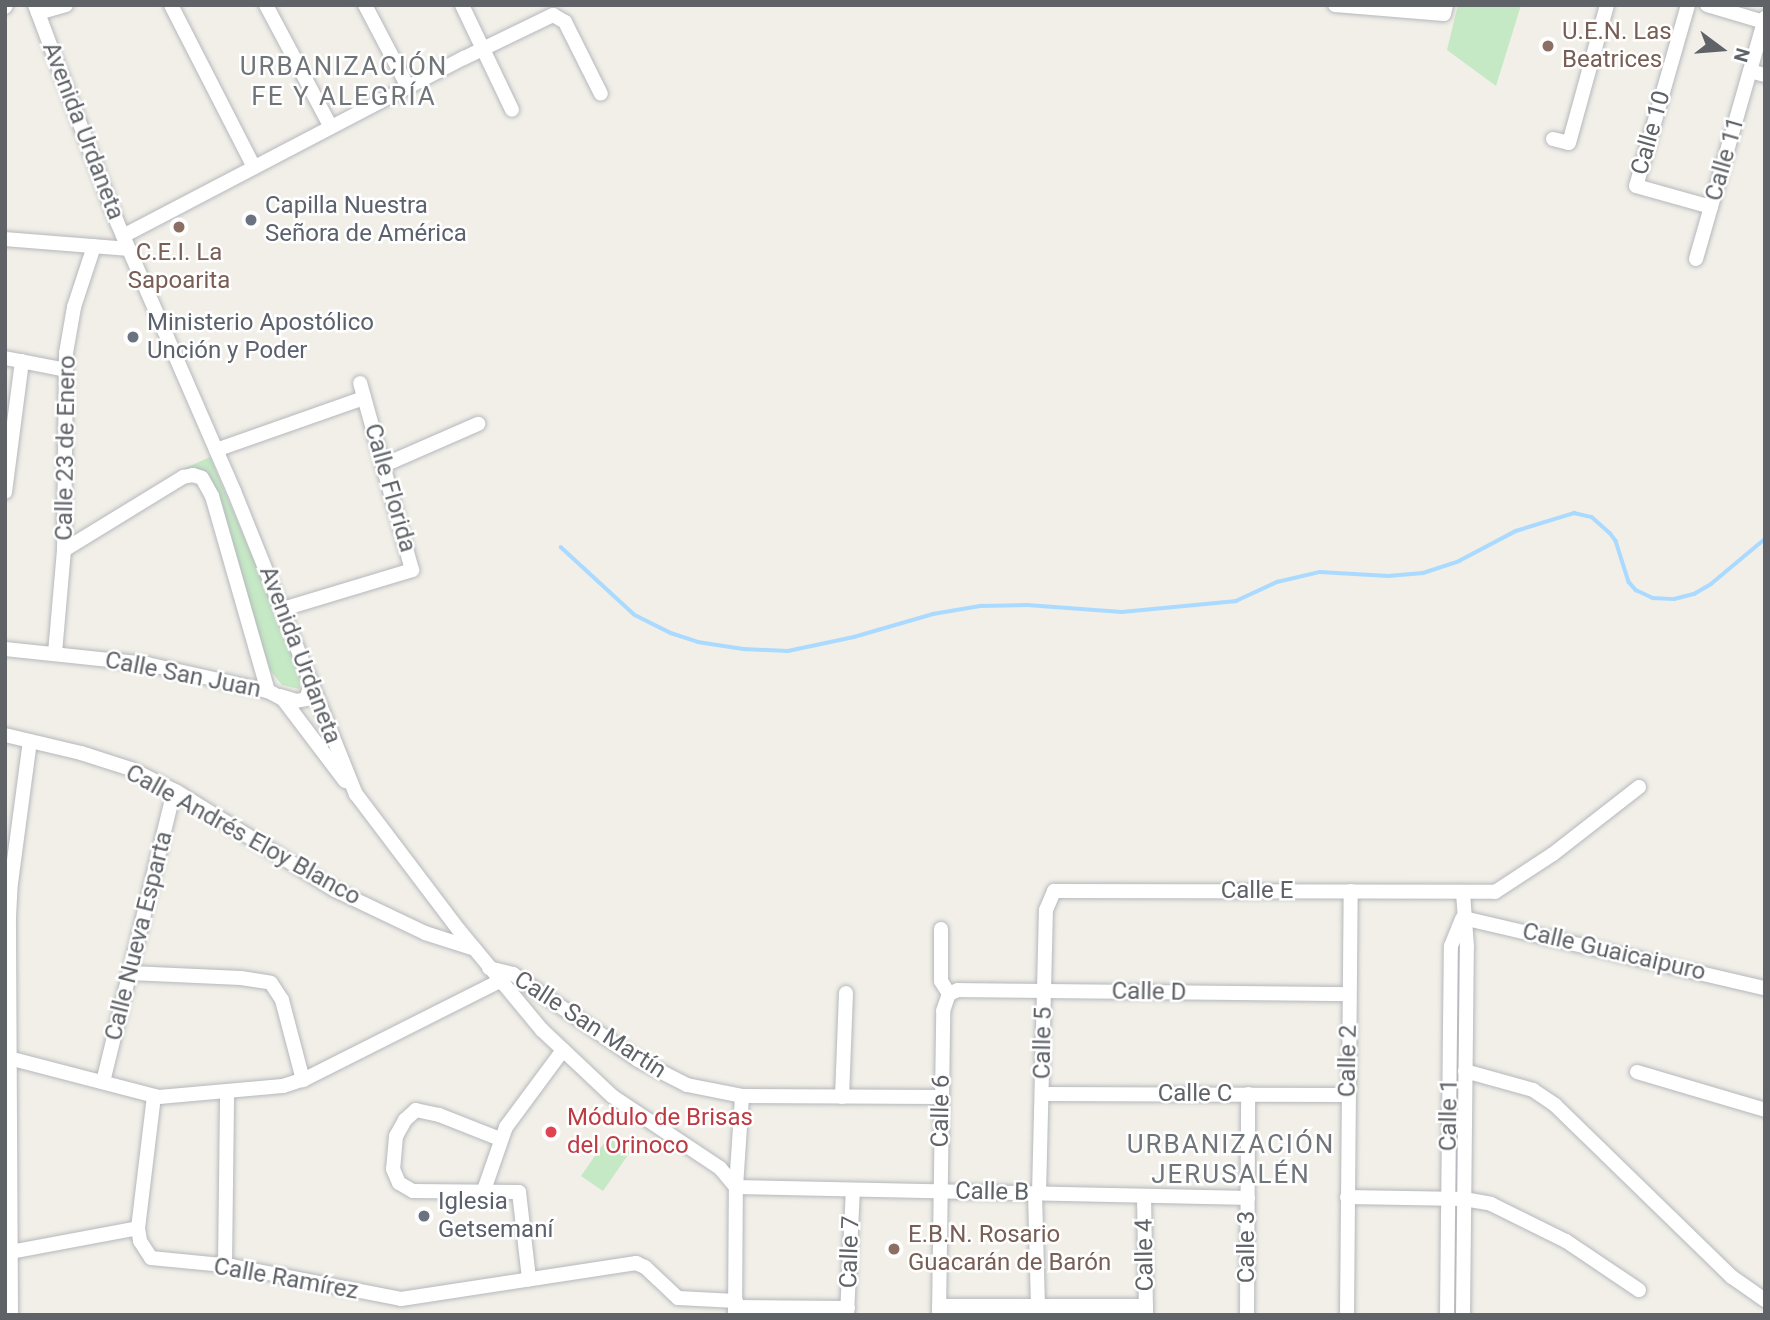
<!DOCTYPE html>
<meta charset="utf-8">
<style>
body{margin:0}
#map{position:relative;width:1770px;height:1320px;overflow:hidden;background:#f1efe8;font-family:Roboto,sans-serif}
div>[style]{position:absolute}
.green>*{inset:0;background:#c5e8c5}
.stream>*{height:3.5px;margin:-1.75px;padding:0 1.75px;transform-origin:1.75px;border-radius:1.75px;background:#aadaff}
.roads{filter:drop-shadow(0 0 2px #b5b8bc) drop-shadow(0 0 2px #b5b8bc)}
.minor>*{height:14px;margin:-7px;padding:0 7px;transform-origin:7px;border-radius:7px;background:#fff}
.dots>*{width:19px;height:19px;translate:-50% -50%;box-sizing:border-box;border:4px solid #fff;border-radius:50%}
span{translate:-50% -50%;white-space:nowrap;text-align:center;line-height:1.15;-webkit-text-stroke:5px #fff;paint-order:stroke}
.education-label{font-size:24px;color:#785e54}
.left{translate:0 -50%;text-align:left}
.street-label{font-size:24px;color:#5f6368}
.worship-label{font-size:24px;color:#5b616d}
.health-label{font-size:24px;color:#be3a42}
.neighbourhood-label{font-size:26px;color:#70757a;letter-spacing:2px}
.frame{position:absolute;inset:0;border:7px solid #5f6368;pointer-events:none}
.north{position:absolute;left:1686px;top:14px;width:70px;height:70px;-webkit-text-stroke:5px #fff;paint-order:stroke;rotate:106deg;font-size:19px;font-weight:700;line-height:28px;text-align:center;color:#5f6368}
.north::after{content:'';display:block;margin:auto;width:24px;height:32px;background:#5f6368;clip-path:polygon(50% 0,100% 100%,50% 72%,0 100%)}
</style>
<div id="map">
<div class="green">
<i style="clip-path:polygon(1458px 5px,1521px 5px,1496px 86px,1447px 50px)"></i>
<i style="clip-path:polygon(210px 457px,303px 676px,299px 689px,282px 685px,270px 670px,211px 480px,196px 470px,183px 469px)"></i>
<i style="clip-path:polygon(608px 1137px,630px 1152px,603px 1191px,581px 1176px)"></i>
</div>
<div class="stream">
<i style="left:561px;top:547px;width:100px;rotate:42.6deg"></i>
<i style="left:635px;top:615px;width:40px;rotate:26.6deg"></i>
<i style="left:671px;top:633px;width:28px;rotate:18deg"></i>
<i style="left:698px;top:642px;width:47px;rotate:8.7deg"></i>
<i style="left:744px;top:649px;width:44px;rotate:2.6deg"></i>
<i style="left:788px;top:651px;width:67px;rotate:-12deg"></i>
<i style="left:854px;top:637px;width:82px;rotate:-16.2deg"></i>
<i style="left:933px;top:614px;width:49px;rotate:-9.5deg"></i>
<i style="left:981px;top:606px;width:46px;rotate:-1.2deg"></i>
<i style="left:1027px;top:605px;width:95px;rotate:4.2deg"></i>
<i style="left:1122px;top:612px;width:115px;rotate:-5.5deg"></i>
<i style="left:1236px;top:601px;width:45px;rotate:-24.9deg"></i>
<i style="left:1277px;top:582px;width:44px;rotate:-13.1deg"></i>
<i style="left:1320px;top:572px;width:68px;rotate:3.4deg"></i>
<i style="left:1388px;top:576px;width:35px;rotate:-5deg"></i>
<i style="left:1423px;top:573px;width:38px;rotate:-18deg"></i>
<i style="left:1459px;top:561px;width:64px;rotate:-27.8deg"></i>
<i style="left:1516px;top:531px;width:61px;rotate:-17.2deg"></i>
<i style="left:1574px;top:513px;width:18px;rotate:13deg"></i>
<i style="left:1592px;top:517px;width:24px;rotate:42deg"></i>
<i style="left:1610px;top:533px;width:10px;rotate:53deg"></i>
<i style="left:1616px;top:541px;width:43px;rotate:72.4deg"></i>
<i style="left:1629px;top:582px;width:11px;rotate:49deg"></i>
<i style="left:1636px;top:590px;width:19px;rotate:25deg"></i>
<i style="left:1653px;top:598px;width:21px;rotate:3deg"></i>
<i style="left:1674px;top:599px;width:21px;rotate:-14deg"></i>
<i style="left:1694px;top:594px;width:20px;rotate:-30deg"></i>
<i style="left:1711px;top:584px;width:70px;rotate:-39.8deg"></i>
</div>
<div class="roads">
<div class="minor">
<i style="left:35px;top:5px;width:232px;rotate:69.3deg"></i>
<i style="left:117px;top:222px;width:293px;rotate:66.5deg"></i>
<i style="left:234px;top:491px;width:327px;rotate:68.1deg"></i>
<i style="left:356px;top:794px;width:171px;rotate:52.9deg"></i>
<i style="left:459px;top:930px;width:130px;rotate:50.3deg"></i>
<i style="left:542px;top:1030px;width:96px;rotate:43.3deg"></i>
<i style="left:612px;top:1096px;width:130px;rotate:33.7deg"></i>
<i style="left:720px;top:1168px;width:25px;rotate:50deg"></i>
<i style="left:171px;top:5px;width:182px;rotate:62.9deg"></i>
<i style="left:266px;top:5px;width:138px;rotate:62deg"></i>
<i style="left:365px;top:5px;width:93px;rotate:62.3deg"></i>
<i style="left:462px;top:5px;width:116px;rotate:64.5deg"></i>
<i style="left:1335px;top:5px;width:109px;rotate:4.7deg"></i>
<i style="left:1444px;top:14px;width:9px;rotate:-77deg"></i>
<i style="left:1688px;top:5px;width:188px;rotate:106deg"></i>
<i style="left:1636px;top:186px;width:78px;rotate:15.6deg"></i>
<i style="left:1707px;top:5px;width:59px;rotate:16.6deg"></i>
<i style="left:5px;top:7px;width:2px;rotate:-63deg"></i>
<i style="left:38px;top:13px;width:29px;rotate:-16deg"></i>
<i style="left:1750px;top:71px;width:16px;rotate:15deg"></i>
<i style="left:1553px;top:139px;width:16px;rotate:14deg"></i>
<i style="left:1569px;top:143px;width:143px;rotate:-74.6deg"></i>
<i style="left:123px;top:236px;width:385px;rotate:-27.6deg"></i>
<i style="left:464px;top:58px;width:99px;rotate:-25.8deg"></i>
<i style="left:553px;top:15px;width:14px;rotate:30deg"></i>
<i style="left:565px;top:22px;width:80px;rotate:63.4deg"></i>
<i style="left:5px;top:239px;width:124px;rotate:4.6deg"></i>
<i style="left:1696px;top:259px;width:251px;rotate:-74deg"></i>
<i style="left:5px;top:358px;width:62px;rotate:11.1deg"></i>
<i style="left:216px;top:450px;width:157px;rotate:-19.4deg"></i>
<i style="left:384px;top:465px;width:103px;rotate:-23.6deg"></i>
<i style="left:5px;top:492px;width:132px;rotate:-82.6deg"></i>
<i style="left:64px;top:550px;width:140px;rotate:-31.5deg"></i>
<i style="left:183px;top:477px;width:10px;rotate:-11deg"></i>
<i style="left:193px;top:475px;width:9px;rotate:18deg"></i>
<i style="left:202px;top:478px;width:21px;rotate:61deg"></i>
<i style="left:212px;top:496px;width:203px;rotate:74deg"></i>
<i style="left:283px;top:609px;width:135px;rotate:-16.8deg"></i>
<i style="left:412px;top:570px;width:194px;rotate:-105.5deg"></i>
<i style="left:5px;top:649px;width:143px;rotate:6deg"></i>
<i style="left:147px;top:664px;width:124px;rotate:12.6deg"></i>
<i style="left:268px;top:691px;width:17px;rotate:28deg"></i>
<i style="left:283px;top:699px;width:103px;rotate:52.9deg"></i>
<i style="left:55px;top:653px;width:103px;rotate:-85deg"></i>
<i style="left:64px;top:550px;width:197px;rotate:-89.4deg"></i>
<i style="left:66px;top:353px;width:47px;rotate:-80.1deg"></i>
<i style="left:74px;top:307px;width:64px;rotate:-71.8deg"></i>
<i style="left:280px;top:696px;width:17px;rotate:17deg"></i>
<i style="left:296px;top:701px;width:10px;rotate:-11deg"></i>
<i style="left:306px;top:699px;width:18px;rotate:-71deg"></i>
<i style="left:5px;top:735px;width:78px;rotate:13.3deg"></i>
<i style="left:81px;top:753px;width:52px;rotate:17.7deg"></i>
<i style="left:131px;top:769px;width:51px;rotate:26.6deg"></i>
<i style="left:177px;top:792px;width:186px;rotate:31.8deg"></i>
<i style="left:335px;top:890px;width:100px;rotate:25.5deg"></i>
<i style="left:425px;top:933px;width:52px;rotate:17.7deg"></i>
<i style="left:1463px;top:918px;width:310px;rotate:13.1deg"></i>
<i style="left:941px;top:929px;width:52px;rotate:90deg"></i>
<i style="left:941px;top:981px;width:15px;rotate:58deg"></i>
<i style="left:489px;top:968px;width:25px;rotate:14deg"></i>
<i style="left:513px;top:974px;width:152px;rotate:34.5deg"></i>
<i style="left:638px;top:1060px;width:55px;rotate:27deg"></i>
<i style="left:687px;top:1085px;width:56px;rotate:11.3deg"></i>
<i style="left:742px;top:1096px;width:199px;rotate:0.3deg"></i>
<i style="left:130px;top:973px;width:111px;rotate:2.6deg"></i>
<i style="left:241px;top:978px;width:30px;rotate:9deg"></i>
<i style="left:271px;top:983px;width:20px;rotate:57deg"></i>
<i style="left:282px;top:1000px;width:83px;rotate:75.3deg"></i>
<i style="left:949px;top:994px;width:10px;rotate:-24deg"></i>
<i style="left:958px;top:990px;width:391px;rotate:0.6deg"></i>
<i style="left:5px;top:1057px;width:159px;rotate:14.6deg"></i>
<i style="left:159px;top:1097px;width:124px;rotate:-5.1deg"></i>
<i style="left:283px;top:1086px;width:23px;rotate:-18deg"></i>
<i style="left:305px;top:1079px;width:218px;rotate:-26.7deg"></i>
<i style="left:1465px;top:1071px;width:71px;rotate:15.6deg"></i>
<i style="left:1533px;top:1090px;width:27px;rotate:34deg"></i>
<i style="left:1555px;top:1105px;width:247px;rotate:44.2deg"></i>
<i style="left:1732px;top:1277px;width:40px;rotate:34.9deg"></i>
<i style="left:1637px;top:1072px;width:134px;rotate:16.5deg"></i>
<i style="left:103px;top:1082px;width:300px;rotate:-76.3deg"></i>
<i style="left:1042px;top:1094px;width:306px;rotate:0.2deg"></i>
<i style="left:154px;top:1096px;width:133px;rotate:96.9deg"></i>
<i style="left:138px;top:1228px;width:13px;rotate:81deg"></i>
<i style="left:140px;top:1241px;width:20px;rotate:57deg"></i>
<i style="left:151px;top:1258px;width:81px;rotate:5.6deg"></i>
<i style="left:232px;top:1266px;width:172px;rotate:11deg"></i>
<i style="left:401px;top:1299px;width:238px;rotate:-8.7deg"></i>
<i style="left:636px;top:1263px;width:10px;rotate:24deg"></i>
<i style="left:645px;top:1267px;width:45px;rotate:43.2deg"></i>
<i style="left:678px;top:1298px;width:58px;rotate:3deg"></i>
<i style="left:842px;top:1097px;width:104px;rotate:-87.8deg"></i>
<i style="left:500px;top:1139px;width:66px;rotate:-158.5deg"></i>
<i style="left:439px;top:1115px;width:24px;rotate:-168deg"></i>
<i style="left:416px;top:1110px;width:15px;rotate:138deg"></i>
<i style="left:405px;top:1120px;width:18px;rotate:119deg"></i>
<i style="left:396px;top:1136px;width:33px;rotate:95deg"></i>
<i style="left:393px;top:1169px;width:15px;rotate:67deg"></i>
<i style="left:399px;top:1183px;width:16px;rotate:30deg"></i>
<i style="left:413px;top:1191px;width:106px;rotate:0.5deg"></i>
<i style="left:519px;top:1192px;width:88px;rotate:83.4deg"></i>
<i style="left:736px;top:1187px;width:512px;rotate:1.23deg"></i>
<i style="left:484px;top:1190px;width:67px;rotate:-70.8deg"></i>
<i style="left:506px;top:1127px;width:96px;rotate:-53.5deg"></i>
<i style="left:1035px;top:1193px;width:113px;rotate:88.5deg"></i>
<i style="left:1039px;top:1194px;width:284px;rotate:-88.6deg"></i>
<i style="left:1046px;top:910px;width:21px;rotate:-67deg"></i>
<i style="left:1054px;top:891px;width:441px;rotate:0.1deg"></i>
<i style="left:1495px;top:892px;width:69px;rotate:-33.2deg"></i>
<i style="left:1553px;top:854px;width:109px;rotate:-37.9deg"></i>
<i style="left:1144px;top:1196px;width:117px;rotate:89deg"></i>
<i style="left:1347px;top:1197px;width:117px;rotate:1deg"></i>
<i style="left:1464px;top:1199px;width:27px;rotate:10deg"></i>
<i style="left:1491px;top:1204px;width:84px;rotate:26.3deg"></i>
<i style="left:1566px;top:1241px;width:88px;rotate:33.9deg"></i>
<i style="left:10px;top:1252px;width:130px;rotate:-10.6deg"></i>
<i style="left:225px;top:1265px;width:174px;rotate:-89.3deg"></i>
<i style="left:939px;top:1306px;width:207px"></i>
<i style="left:735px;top:1307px;width:113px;rotate:0.5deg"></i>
<i style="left:11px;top:1315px;width:398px;rotate:-90.3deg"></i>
<i style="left:9px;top:917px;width:34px;rotate:-87deg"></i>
<i style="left:11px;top:883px;width:143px;rotate:-82.4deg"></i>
<i style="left:735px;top:1315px;width:128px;rotate:-89.6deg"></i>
<i style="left:736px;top:1187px;width:91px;rotate:-86.2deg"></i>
<i style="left:847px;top:1315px;width:125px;rotate:-87.3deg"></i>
<i style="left:939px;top:1315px;width:304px;rotate:-89.2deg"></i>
<i style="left:943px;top:1011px;width:18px;rotate:-71deg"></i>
<i style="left:1247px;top:1315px;width:221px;rotate:-89.7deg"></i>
<i style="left:1347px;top:1315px;width:424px;rotate:-89.5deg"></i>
<i style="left:1447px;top:1315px;width:369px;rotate:-89.4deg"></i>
<i style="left:1451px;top:946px;width:29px;rotate:-68deg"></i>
<i style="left:1463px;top:1315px;width:368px;rotate:-89.4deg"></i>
<i style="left:1467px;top:947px;width:54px;rotate:-94.2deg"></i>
</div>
</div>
<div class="dots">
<i style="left:1548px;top:46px;background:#8d6e63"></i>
<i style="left:251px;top:220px;background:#6b7280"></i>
<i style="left:179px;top:227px;background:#8d6e63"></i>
<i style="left:133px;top:337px;background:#6b7280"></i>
<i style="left:551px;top:1132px;background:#e0444e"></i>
<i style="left:424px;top:1216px;background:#6b7280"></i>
<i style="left:894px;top:1249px;background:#8d6e63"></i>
</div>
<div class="education-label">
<span class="left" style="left:1562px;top:46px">U.E.N. Las<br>Beatrices</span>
<span style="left:179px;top:267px">C.E.I. La<br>Sapoarita</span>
<span class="left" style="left:908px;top:1249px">E.B.N. Rosario<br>Guacarán de Barón</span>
</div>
<div class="street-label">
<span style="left:83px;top:131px;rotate:69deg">Avenida Urdaneta</span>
<span style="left:1651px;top:133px;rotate:-74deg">Calle 10</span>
<span style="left:1725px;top:159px;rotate:-74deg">Calle 11</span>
<span style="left:66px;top:448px;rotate:-89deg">Calle 23 de Enero</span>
<span style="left:390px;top:488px;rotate:74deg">Calle Florida</span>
<span style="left:300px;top:655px;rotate:69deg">Avenida Urdaneta</span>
<span style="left:183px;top:675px;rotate:11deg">Calle San Juan</span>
<span style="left:243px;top:835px;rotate:29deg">Calle Andrés Eloy Blanco</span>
<span style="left:1257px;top:891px">Calle E</span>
<span style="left:139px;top:936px;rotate:-76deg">Calle Nueva Esparta</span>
<span style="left:1614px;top:952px;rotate:13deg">Calle Guaicaipuro</span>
<span style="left:1149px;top:992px;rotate:1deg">Calle D</span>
<span style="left:590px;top:1025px;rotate:33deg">Calle San Martín</span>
<span style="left:1043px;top:1043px;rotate:-89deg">Calle 5</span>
<span style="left:1348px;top:1061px;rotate:-89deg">Calle 2</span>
<span style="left:1195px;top:1094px">Calle C</span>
<span style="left:941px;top:1111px;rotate:-89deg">Calle 6</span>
<span style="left:1449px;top:1115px;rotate:-89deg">Calle 1</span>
<span style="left:992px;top:1192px;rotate:1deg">Calle B</span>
<span style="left:1247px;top:1247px;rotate:-90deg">Calle 3</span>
<span style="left:850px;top:1252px;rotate:-88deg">Calle 7</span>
<span style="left:1145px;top:1255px;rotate:-91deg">Calle 4</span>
<span style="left:286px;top:1279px;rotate:10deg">Calle Ramírez</span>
</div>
<div class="worship-label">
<span class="left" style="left:265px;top:220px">Capilla Nuestra<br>Señora de América</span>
<span class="left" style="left:147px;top:337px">Ministerio Apostólico<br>Unción y Poder</span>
<span class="left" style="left:438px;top:1216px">Iglesia<br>Getsemaní</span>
</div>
<div class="health-label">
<span class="left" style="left:567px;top:1132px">Módulo de Brisas<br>del Orinoco</span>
</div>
<div class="neighbourhood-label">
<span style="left:344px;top:82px">URBANIZACIÓN<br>FE Y ALEGRÍA</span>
<span style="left:1231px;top:1160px">URBANIZACIÓN<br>JERUSALÉN</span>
</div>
<div class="frame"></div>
<div class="north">N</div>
</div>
